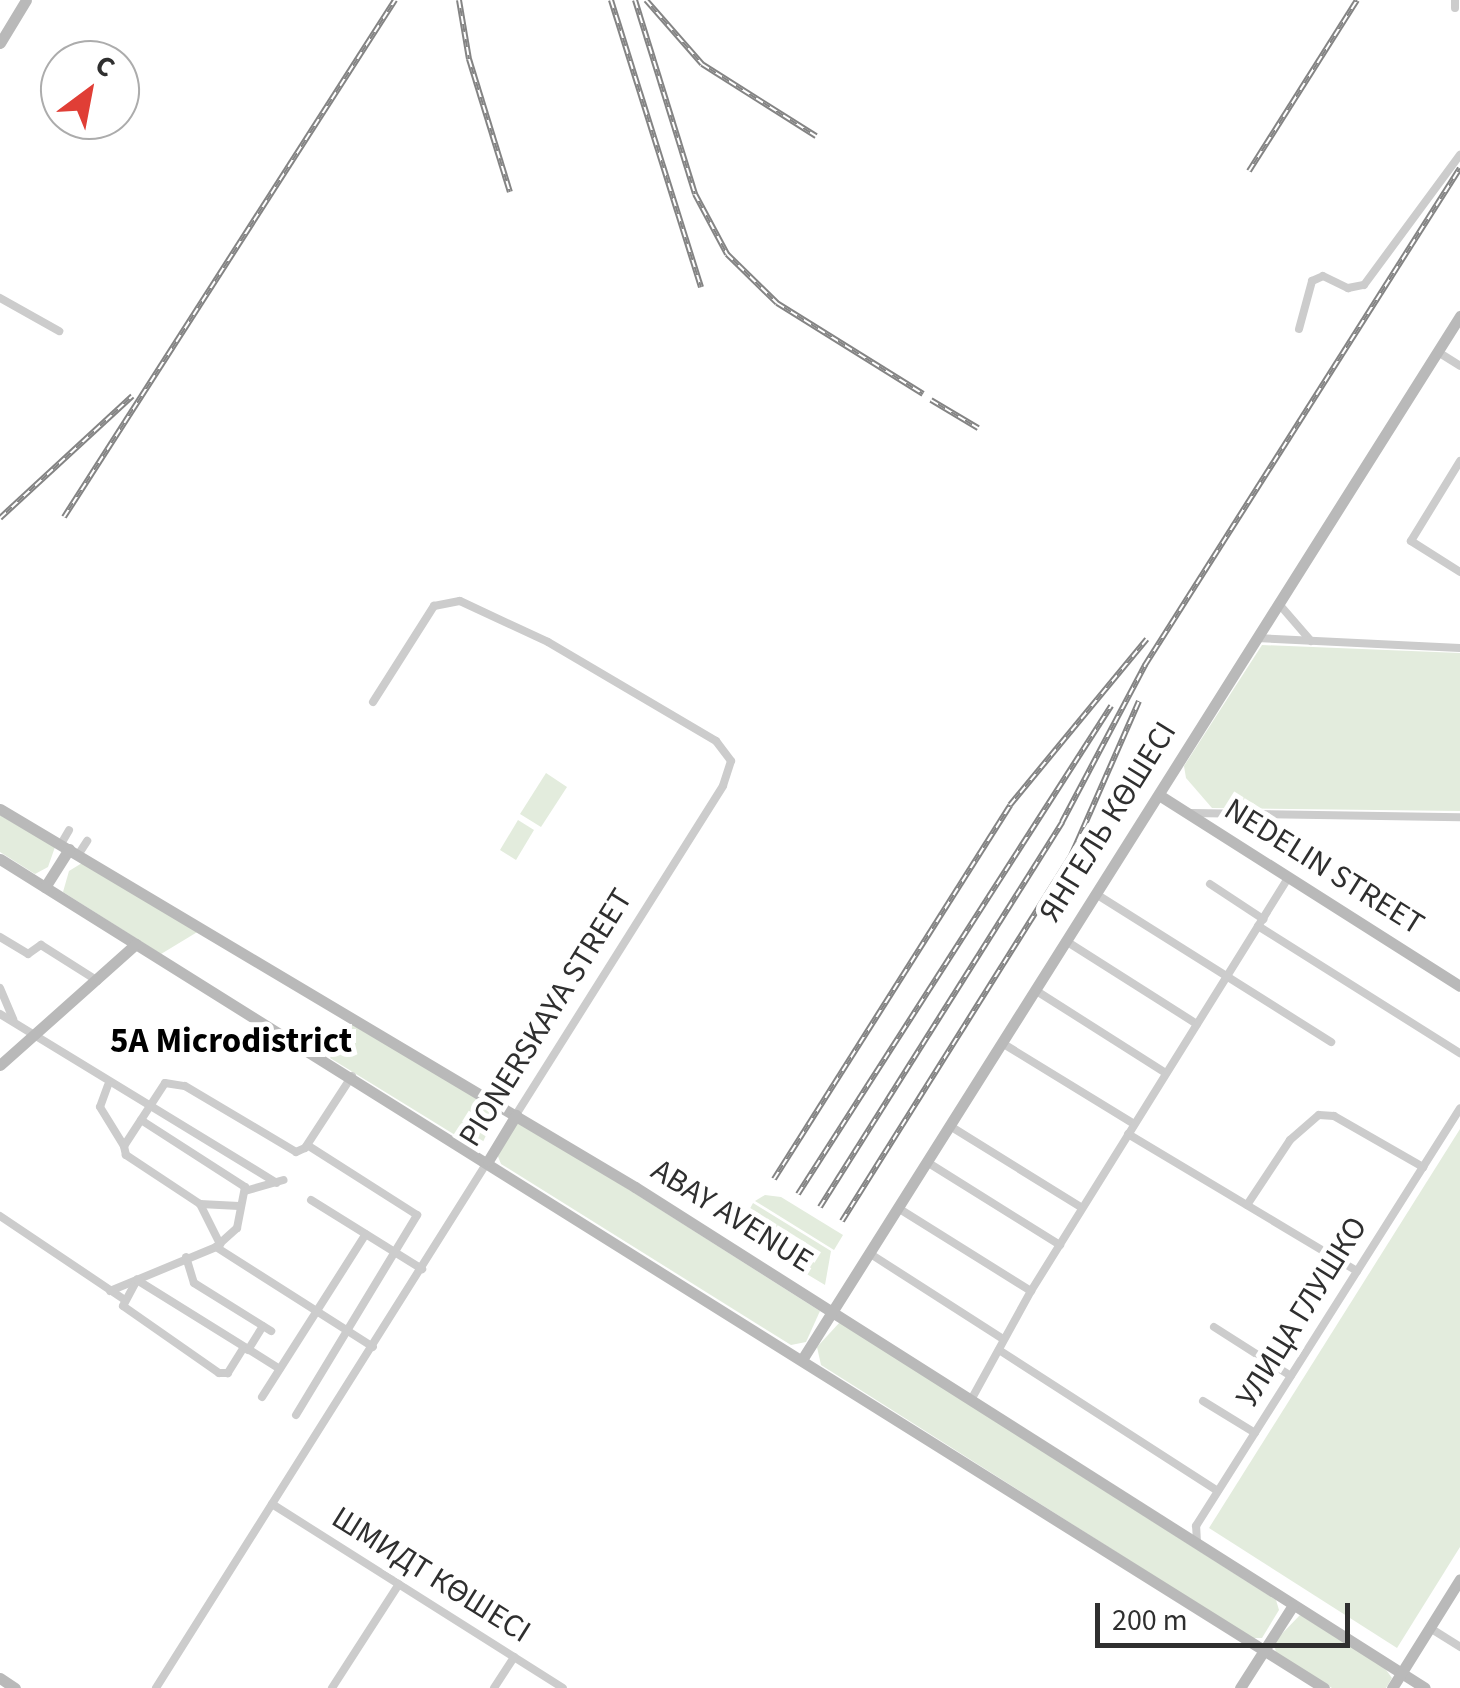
<!DOCTYPE html>
<meta charset="utf-8">
<style>
body{margin:0}
#map{position:relative;width:1460px;height:1688px;overflow:hidden;background:#fff;font-family:"Source Sans 3",sans-serif}
div>[style]{position:absolute}
.green>*{inset:0;background:#e3ecdd}
.street>*{height:8px;margin:-4px;padding:0 4px;transform-origin:4px;border-radius:4px;background:#ccc}
.secondary>*{height:11px;margin:-5.5px;padding:0 5.5px;transform-origin:5.5px;border-radius:5.5px;background:#b9b9b9}
.rail>*{height:6px;margin-top:-3px;transform-origin:0;background:repeating-linear-gradient(90deg,#fff 0 8px,#848484 0 16px);box-sizing:border-box;border-block:2px solid #848484}
span{translate:-50% -50%;white-space:nowrap;text-align:center;line-height:1.15;-webkit-text-stroke:10px #fff;paint-order:stroke}
.street-label{font-size:32px;color:#2f2f2f}
.neighbourhood-label{font-size:35px;color:#000;font-weight:700}
.north{position:absolute;left:40px;top:40px;width:100px;height:100px;box-sizing:border-box;background:#fff;border:2px solid #acacac;border-radius:50%;rotate:32deg;font-size:28px;font-weight:700;line-height:40px;text-align:center;color:#2f2f2f}
.north::after{content:'';display:block;margin:auto;width:35px;height:45px;background:#e03e36;clip-path:polygon(50% 0,100% 100%,50% 72%,0 100%)}
.scale{position:absolute;left:1095px;top:1603px;width:255px;height:45px;box-sizing:border-box;border:5px solid #2f2f2f;border-top:0;padding-left:12px;font-size:30px;line-height:35px;white-space:nowrap;color:#2f2f2f;-webkit-text-stroke:8px #fff;paint-order:stroke}
</style>
<div id="map">
<div class="green">
<i style="clip-path:polygon(1262px 645px,1460px 653px,1460px 811px,1212px 808px,1186px 778px,1184px 766px)"></i>
<i style="clip-path:polygon(546px 773px,567px 787px,541px 827px,520px 814px)"></i>
<i style="clip-path:polygon(0 815px,55px 847px,48px 867px,35px 874px,0 852px)"></i>
<i style="clip-path:polygon(518px 820px,534px 830px,516px 860px,500px 850px)"></i>
<i style="clip-path:polygon(82px 863px,199px 931px,161px 954px,63px 892px,69px 871px)"></i>
<i style="clip-path:polygon(352px 1020px,498px 1110px,482px 1144px,473px 1146px,330px 1058px)"></i>
<i style="clip-path:polygon(524px 1123px,820px 1311px,806px 1342px,791px 1345px,501px 1164px,497px 1154px,516px 1124px)"></i>
<i style="clip-path:polygon(1460px 1129px,1460px 1547px,1397px 1648px,1209px 1528px)"></i>
<i style="clip-path:polygon(765px 1195px,781px 1197px,843px 1235px,834px 1250px,755px 1201px)"></i>
<i style="clip-path:polygon(753px 1203px,831px 1251px,825px 1285px,795px 1267px,805px 1257px,802px 1249px,794px 1250px,789px 1263px,762px 1246px,772px 1230px,747px 1214px)"></i>
<i style="clip-path:polygon(840px 1322px,1276px 1600px,1279px 1610px,1262px 1638px,1252px 1638px,821px 1365px,817px 1347px)"></i>
<i style="clip-path:polygon(1300px 1615px,1384px 1667px,1392px 1678px,1386px 1688px,1332px 1688px,1276px 1653px,1274px 1642px)"></i>
</div>
<div class="street">
<i style="left:1455px;top:0;width:8px;rotate:90deg"></i>
<i style="left:0;top:298px;width:68px;rotate:29.2deg"></i>
<i style="left:1299px;top:329px;width:50px;rotate:-74.8deg"></i>
<i style="left:1312px;top:281px;width:12px;rotate:-24deg"></i>
<i style="left:1323px;top:276px;width:28px;rotate:26deg"></i>
<i style="left:1348px;top:288px;width:16px;rotate:-11deg"></i>
<i style="left:1364px;top:285px;width:162px;rotate:-53.6deg"></i>
<i style="left:1438px;top:352px;width:26px;rotate:32deg"></i>
<i style="left:1460px;top:461px;width:94px;rotate:121.5deg"></i>
<i style="left:1411px;top:541px;width:58px;rotate:32.3deg"></i>
<i style="left:1279px;top:604px;width:49px;rotate:49.1deg"></i>
<i style="left:1257px;top:638px;width:203px;rotate:2.8deg"></i>
<i style="left:373px;top:702px;width:114px;rotate:-57.6deg"></i>
<i style="left:434px;top:606px;width:26px;rotate:-11deg"></i>
<i style="left:460px;top:601px;width:97px;rotate:25deg"></i>
<i style="left:548px;top:642px;width:195px;rotate:30.5deg"></i>
<i style="left:716px;top:741px;width:25px;rotate:53deg"></i>
<i style="left:731px;top:761px;width:26px;rotate:108deg"></i>
<i style="left:723px;top:786px;width:389px;rotate:122.2deg"></i>
<i style="left:1192px;top:813px;width:268px;rotate:0.9deg"></i>
<i style="left:61px;top:844px;width:16px;rotate:-60deg"></i>
<i style="left:78px;top:855px;width:17px;rotate:-57deg"></i>
<i style="left:1210px;top:884px;width:64px;rotate:33.4deg"></i>
<i style="left:1096px;top:894px;width:278px;rotate:32.2deg"></i>
<i style="left:1258px;top:926px;width:239px;rotate:32.2deg"></i>
<i style="left:0;top:937px;width:33px;rotate:31deg"></i>
<i style="left:28px;top:954px;width:16px;rotate:-35deg"></i>
<i style="left:41px;top:945px;width:67px;rotate:32.3deg"></i>
<i style="left:1066px;top:941px;width:155px;rotate:32.4deg"></i>
<i style="left:0;top:988px;width:34px;rotate:67deg"></i>
<i style="left:1035px;top:990px;width:155px;rotate:32.4deg"></i>
<i style="left:0;top:1014px;width:324px;rotate:31.4deg"></i>
<i style="left:1002px;top:1043px;width:155px;rotate:31.5deg"></i>
<i style="left:108px;top:1085px;width:23px;rotate:110deg"></i>
<i style="left:100px;top:1107px;width:46px;rotate:58.4deg"></i>
<i style="left:141px;top:1120px;width:124px;rotate:32.8deg"></i>
<i style="left:245px;top:1187px;width:42px;rotate:101deg"></i>
<i style="left:237px;top:1228px;width:28px;rotate:138deg"></i>
<i style="left:950px;top:1126px;width:155px;rotate:31.8deg"></i>
<i style="left:1128px;top:1134px;width:267px;rotate:30.9deg"></i>
<i style="left:927px;top:1162px;width:157px;rotate:32deg"></i>
<i style="left:245px;top:1191px;width:40px;rotate:-16deg"></i>
<i style="left:311px;top:1200px;width:131px;rotate:31.9deg"></i>
<i style="left:200px;top:1204px;width:45px;rotate:63.4deg"></i>
<i style="left:1247px;top:1205px;width:78px;rotate:-56.5deg"></i>
<i style="left:1290px;top:1140px;width:38px;rotate:-41deg"></i>
<i style="left:1319px;top:1115px;width:15px;rotate:4deg"></i>
<i style="left:1334px;top:1116px;width:103px;rotate:29.8deg"></i>
<i style="left:239px;top:1206px;width:39px;rotate:-177deg"></i>
<i style="left:200px;top:1204px;width:89px;rotate:-146.5deg"></i>
<i style="left:126px;top:1155px;width:9px;rotate:-103deg"></i>
<i style="left:124px;top:1146px;width:75px;rotate:-56.9deg"></i>
<i style="left:165px;top:1083px;width:20px;rotate:9deg"></i>
<i style="left:185px;top:1086px;width:129px;rotate:30.7deg"></i>
<i style="left:296px;top:1152px;width:10px;rotate:-24deg"></i>
<i style="left:305px;top:1148px;width:86px;rotate:-56.9deg"></i>
<i style="left:898px;top:1208px;width:157px;rotate:32deg"></i>
<i style="left:0;top:1216px;width:151px;rotate:33.9deg"></i>
<i style="left:869px;top:1253px;width:159px;rotate:32.7deg"></i>
<i style="left:186px;top:1257px;width:27px;rotate:73deg"></i>
<i style="left:194px;top:1283px;width:91px;rotate:31.9deg"></i>
<i style="left:110px;top:1291px;width:115px;rotate:-22.5deg"></i>
<i style="left:216px;top:1247px;width:186px;rotate:32.5deg"></i>
<i style="left:1214px;top:1327px;width:91px;rotate:32.5deg"></i>
<i style="left:244px;top:1347px;width:31px;rotate:122deg"></i>
<i style="left:228px;top:1373px;width:9px;rotate:180deg"></i>
<i style="left:219px;top:1373px;width:117px;rotate:-145.1deg"></i>
<i style="left:123px;top:1306px;width:30px;rotate:-62deg"></i>
<i style="left:137px;top:1280px;width:168px;rotate:31.9deg"></i>
<i style="left:248px;top:1350px;width:28px;rotate:-58deg"></i>
<i style="left:999px;top:1350px;width:260px;rotate:32.8deg"></i>
<i style="left:262px;top:1397px;width:193px;rotate:-57.5deg"></i>
<i style="left:971px;top:1400px;width:124px;rotate:-61.2deg"></i>
<i style="left:1031px;top:1291px;width:488px;rotate:-58.1deg"></i>
<i style="left:1203px;top:1401px;width:61px;rotate:31.6deg"></i>
<i style="left:296px;top:1415px;width:234px;rotate:-58.8deg"></i>
<i style="left:417px;top:1215px;width:130px;rotate:-147.5deg"></i>
<i style="left:272px;top:1504px;width:344px;rotate:32.3deg"></i>
<i style="left:1197px;top:1543px;width:17px;rotate:-93deg"></i>
<i style="left:1196px;top:1526px;width:494px;rotate:-57.7deg"></i>
<i style="left:1430px;top:1628px;width:36px;rotate:32deg"></i>
<i style="left:156px;top:1688px;width:623px;rotate:-57.79deg"></i>
<i style="left:332px;top:1688px;width:124px;rotate:-57.2deg"></i>
<i style="left:494px;top:1688px;width:37px;rotate:-57deg"></i>
</div>
<div class="secondary">
<i style="left:0;top:43px;width:50px;rotate:-58.8deg"></i>
<i style="left:1159px;top:795px;width:356px;rotate:32.4deg"></i>
<i style="left:0;top:809px;width:739px;rotate:30.76deg"></i>
<i style="left:635px;top:1187px;width:935px;rotate:32.38deg"></i>
<i style="left:0;top:859px;width:1562px;rotate:32.05deg"></i>
<i style="left:45px;top:887px;width:45px;rotate:-57.7deg"></i>
<i style="left:0;top:1065px;width:182px;rotate:-41.7deg"></i>
<i style="left:488px;top:1161px;width:54px;rotate:-58.7deg"></i>
<i style="left:803px;top:1358px;width:1232px;rotate:-57.77deg"></i>
<i style="left:0;top:1678px;width:18px;rotate:34deg"></i>
<i style="left:1240px;top:1688px;width:98px;rotate:-57.4deg"></i>
<i style="left:1392px;top:1688px;width:128px;rotate:-58deg"></i>
</div>
<div class="rail">
<i style="left:459px;top:0;width:60px;rotate:80.4deg"></i>
<i style="left:469px;top:59px;width:139px;rotate:72.9deg"></i>
<i style="left:611px;top:0;width:301px;rotate:72.6deg"></i>
<i style="left:635px;top:0;width:203px;rotate:72.8deg"></i>
<i style="left:695px;top:194px;width:68px;rotate:61.9deg"></i>
<i style="left:727px;top:254px;width:70px;rotate:44.4deg"></i>
<i style="left:777px;top:303px;width:172px;rotate:31.9deg"></i>
<i style="left:646px;top:0;width:85px;rotate:48.8deg"></i>
<i style="left:702px;top:64px;width:135px;rotate:32.3deg"></i>
<i style="left:1249px;top:171px;width:202px;rotate:-57.7deg"></i>
<i style="left:931px;top:400px;width:55px;rotate:30.8deg"></i>
<i style="left:64px;top:517px;width:614px;rotate:-57.37deg"></i>
<i style="left:0;top:518px;width:180px;rotate:-42.7deg"></i>
<i style="left:774px;top:1179px;width:442px;rotate:-57.7deg"></i>
<i style="left:1010px;top:805px;width:215px;rotate:-50.5deg"></i>
<i style="left:798px;top:1194px;width:580px;rotate:-57.32deg"></i>
<i style="left:820px;top:1207px;width:455px;rotate:-57.8deg"></i>
<i style="left:1062px;top:822px;width:178px;rotate:-62.1deg"></i>
<i style="left:1145px;top:665px;width:588px;rotate:-57.63deg"></i>
<i style="left:842px;top:1221px;width:431px;rotate:-57.9deg"></i>
<i style="left:1071px;top:856px;width:169px;rotate:-66.3deg"></i>
</div>
<div class="street-label">
<span style="left:1108px;top:822px;rotate:-58deg">ЯНГЕЛЬ КӨШЕСІ</span>
<span style="left:1324px;top:867px;rotate:32deg">NEDELIN STREET</span>
<span style="left:546px;top:1018px;rotate:-58deg">PIONERSKAYA STREET</span>
<span style="left:732px;top:1216px;rotate:32deg">ABAY AVENUE</span>
<span style="left:1302px;top:1312px;rotate:-58deg">УЛИЦА ГЛУШКО</span>
<span style="left:431px;top:1575px;rotate:32deg">ШМИДТ КӨШЕСІ</span>
</div>
<div class="neighbourhood-label">
<span style="left:231px;top:1041px">5A Microdistrict</span>
</div>
<div class="north">С</div>
<div class="scale">200 m</div>
</div>
